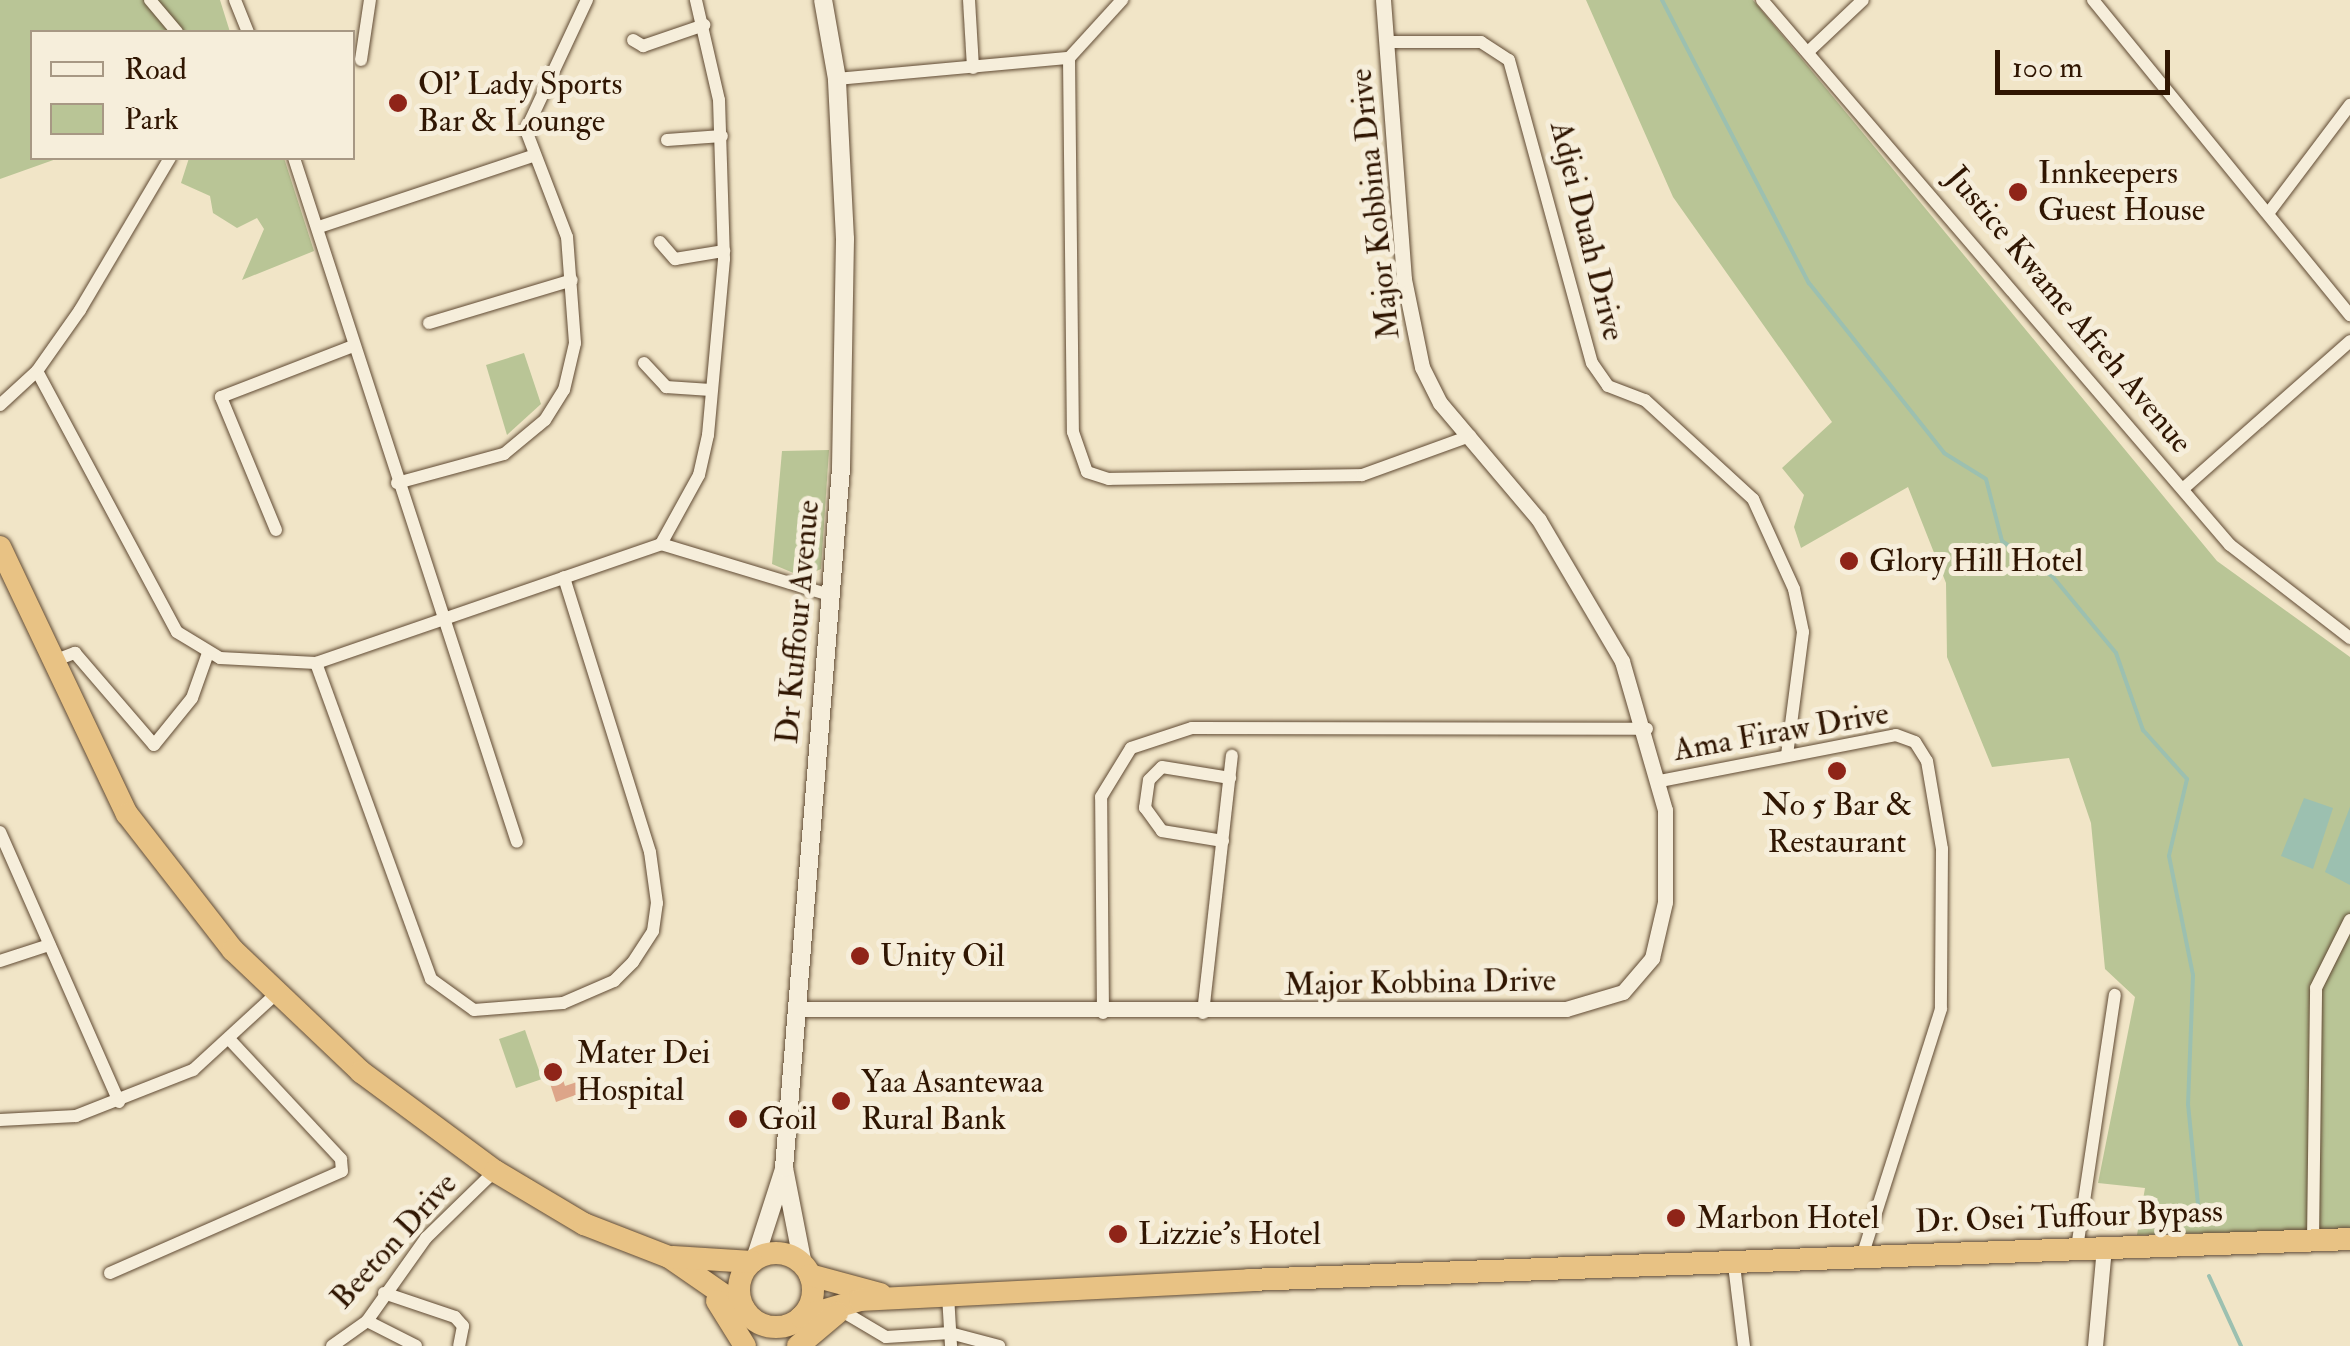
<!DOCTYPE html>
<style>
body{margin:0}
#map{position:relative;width:2350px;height:1346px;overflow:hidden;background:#f1e5c7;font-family:"IM FELL Double Pica",serif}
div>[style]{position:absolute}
.green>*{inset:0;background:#b9c596}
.water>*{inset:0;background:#9cc0b0}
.stream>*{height:4px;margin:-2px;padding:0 2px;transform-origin:2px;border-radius:2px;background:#9cc0b0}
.building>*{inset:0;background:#dda589}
.roads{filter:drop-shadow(0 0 2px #604a33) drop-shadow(0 0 2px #604a33)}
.minor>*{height:12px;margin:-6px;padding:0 6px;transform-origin:6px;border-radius:6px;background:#f6eedb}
.tertiary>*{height:15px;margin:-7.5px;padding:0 7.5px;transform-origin:7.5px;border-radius:7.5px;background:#f6eedb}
.secondary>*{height:18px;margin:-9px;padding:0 9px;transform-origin:9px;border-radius:9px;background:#f6eedb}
.trunk>*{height:22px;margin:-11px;padding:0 11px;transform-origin:11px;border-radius:11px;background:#e8c284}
.trunk>.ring{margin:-11px;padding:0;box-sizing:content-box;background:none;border:22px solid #e8c284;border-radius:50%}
.dots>*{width:28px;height:28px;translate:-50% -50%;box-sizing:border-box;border:5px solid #f6eedb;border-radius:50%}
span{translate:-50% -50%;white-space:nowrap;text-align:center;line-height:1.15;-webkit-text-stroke:10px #f6eedb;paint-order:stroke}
.poi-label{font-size:32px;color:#301602}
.left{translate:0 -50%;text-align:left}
.street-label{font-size:32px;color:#301602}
.legend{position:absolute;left:30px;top:30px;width:325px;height:130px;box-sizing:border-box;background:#f6eedb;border:2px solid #a79884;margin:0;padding:12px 18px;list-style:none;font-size:30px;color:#301602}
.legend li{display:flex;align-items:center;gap:20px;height:50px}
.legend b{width:50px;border:2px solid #a79884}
.scale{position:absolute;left:1995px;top:50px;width:175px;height:45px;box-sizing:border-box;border:5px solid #301602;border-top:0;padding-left:12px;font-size:30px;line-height:35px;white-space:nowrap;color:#301602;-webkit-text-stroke:8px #f6eedb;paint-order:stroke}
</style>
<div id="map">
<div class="green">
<i style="clip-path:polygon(0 0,220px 0,230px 32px,32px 32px,32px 158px,59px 158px,0 179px)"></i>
<i style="clip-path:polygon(1586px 0,1753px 0,2217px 561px,2350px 657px,2350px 1229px,2137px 1235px,2145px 1188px,2098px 1183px,2135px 997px,2105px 969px,2091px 823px,2069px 758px,1992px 767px,1947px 657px,1946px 583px,1908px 487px,1801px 548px,1794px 527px,1804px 495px,1782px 468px,1832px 422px,1673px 197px)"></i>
<i style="clip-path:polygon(189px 158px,284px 158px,314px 251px,242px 280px,264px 229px,257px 218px,237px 228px,213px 213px,210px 196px,181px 183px)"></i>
<i style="clip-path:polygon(524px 353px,541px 404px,507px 435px,486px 365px)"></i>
<i style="clip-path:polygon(829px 450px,821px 569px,803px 577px,772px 564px,782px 451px)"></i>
<i style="clip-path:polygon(525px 1030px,542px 1079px,516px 1088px,499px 1039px)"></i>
</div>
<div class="water">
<i style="clip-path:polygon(2304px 798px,2333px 808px,2313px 869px,2281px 856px)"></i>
<i style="clip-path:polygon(2350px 807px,2350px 885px,2325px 872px)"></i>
</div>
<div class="stream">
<i style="left:1662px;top:0;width:319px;rotate:62.6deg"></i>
<i style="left:1809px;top:283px;width:217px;rotate:51.5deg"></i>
<i style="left:1944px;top:453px;width:49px;rotate:31.8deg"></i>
<i style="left:1986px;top:479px;width:64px;rotate:75.5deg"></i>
<i style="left:2002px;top:541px;width:62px;rotate:35.2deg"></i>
<i style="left:2053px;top:577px;width:99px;rotate:50.3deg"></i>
<i style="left:2116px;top:653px;width:82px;rotate:70.7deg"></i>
<i style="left:2143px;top:730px;width:66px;rotate:48.1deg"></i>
<i style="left:2187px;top:779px;width:79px;rotate:103.2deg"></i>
<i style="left:2169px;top:856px;width:121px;rotate:78.6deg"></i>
<i style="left:2193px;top:975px;width:129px;rotate:92.2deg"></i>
<i style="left:2188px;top:1104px;width:112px;rotate:84.3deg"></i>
<i style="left:2209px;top:1276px;width:77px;rotate:65.4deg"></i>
</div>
<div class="building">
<i style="clip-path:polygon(556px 1058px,565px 1086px,577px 1082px,581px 1093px,556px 1102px,543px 1062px)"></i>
</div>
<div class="roads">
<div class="minor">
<i style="left:150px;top:0;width:42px;rotate:49.8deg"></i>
<i style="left:235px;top:0;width:35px;rotate:68deg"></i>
<i style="left:969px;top:0;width:68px;rotate:86.6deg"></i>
<i style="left:1762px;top:0;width:718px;rotate:49.35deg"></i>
<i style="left:2230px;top:545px;width:152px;rotate:37.8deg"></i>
<i style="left:2093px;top:0;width:407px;rotate:50.8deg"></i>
<i style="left:633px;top:40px;width:12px;rotate:31deg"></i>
<i style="left:643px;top:46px;width:65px;rotate:-19deg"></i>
<i style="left:1387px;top:42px;width:94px"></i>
<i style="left:1481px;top:42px;width:33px;rotate:33deg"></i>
<i style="left:1509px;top:60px;width:314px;rotate:74.7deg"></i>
<i style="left:1592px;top:363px;width:28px;rotate:55deg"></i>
<i style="left:1608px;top:386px;width:40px;rotate:21deg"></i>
<i style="left:1645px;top:400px;width:147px;rotate:42.5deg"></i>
<i style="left:1753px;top:499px;width:99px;rotate:65.5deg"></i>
<i style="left:1794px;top:589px;width:44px;rotate:78.2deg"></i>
<i style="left:1803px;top:632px;width:125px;rotate:97.4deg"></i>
<i style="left:1809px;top:51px;width:74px;rotate:-43.4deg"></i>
<i style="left:1069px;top:58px;width:374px;rotate:89.4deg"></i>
<i style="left:1073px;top:432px;width:42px;rotate:70.7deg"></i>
<i style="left:1087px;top:472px;width:23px;rotate:18deg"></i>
<i style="left:1109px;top:479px;width:253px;rotate:-0.9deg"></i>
<i style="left:1362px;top:475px;width:115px;rotate:-19.9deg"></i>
<i style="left:361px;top:60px;width:61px;rotate:-81.5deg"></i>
<i style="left:837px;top:79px;width:233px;rotate:-5.2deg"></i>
<i style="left:1069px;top:58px;width:79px;rotate:-47.6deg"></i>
<i style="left:667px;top:140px;width:55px;rotate:-4.2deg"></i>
<i style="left:294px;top:158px;width:719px;rotate:71.94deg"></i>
<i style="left:2270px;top:211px;width:133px;rotate:-53deg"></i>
<i style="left:319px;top:227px;width:225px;rotate:-18.4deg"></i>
<i style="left:660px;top:242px;width:23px;rotate:49deg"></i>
<i style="left:675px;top:259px;width:50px;rotate:-9.3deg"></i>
<i style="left:429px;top:323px;width:149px;rotate:-16.7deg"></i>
<i style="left:644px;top:363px;width:33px;rotate:47deg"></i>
<i style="left:666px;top:387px;width:45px;rotate:3.8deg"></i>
<i style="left:37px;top:371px;width:296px;rotate:61.8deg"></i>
<i style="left:177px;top:632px;width:50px;rotate:31.2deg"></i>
<i style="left:220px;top:658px;width:96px;rotate:3deg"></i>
<i style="left:316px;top:663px;width:365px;rotate:-19deg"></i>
<i style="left:661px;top:544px;width:79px;rotate:-61.2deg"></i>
<i style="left:699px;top:475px;width:41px;rotate:-77.3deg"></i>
<i style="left:708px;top:435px;width:177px;rotate:-84.8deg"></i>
<i style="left:724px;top:259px;width:159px;rotate:-91.8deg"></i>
<i style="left:719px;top:100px;width:103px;rotate:-103deg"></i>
<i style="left:0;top:405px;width:50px;rotate:-42.6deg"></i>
<i style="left:37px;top:371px;width:75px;rotate:-54.8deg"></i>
<i style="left:80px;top:310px;width:177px;rotate:-59.4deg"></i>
<i style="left:397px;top:483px;width:111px;rotate:-15.2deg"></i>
<i style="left:504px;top:454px;width:53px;rotate:-39.7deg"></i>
<i style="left:545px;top:420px;width:36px;rotate:-58deg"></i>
<i style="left:564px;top:390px;width:48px;rotate:-76.8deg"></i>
<i style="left:575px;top:343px;width:106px;rotate:-94.3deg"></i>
<i style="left:567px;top:237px;width:115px;rotate:-111deg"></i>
<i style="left:526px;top:130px;width:144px;rotate:-64.9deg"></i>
<i style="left:2184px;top:488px;width:222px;rotate:-41.5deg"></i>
<i style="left:276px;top:530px;width:144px;rotate:-112.5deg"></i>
<i style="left:221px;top:397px;width:142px;rotate:-21.1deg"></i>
<i style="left:661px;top:544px;width:177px;rotate:16.8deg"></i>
<i style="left:51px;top:662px;width:26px;rotate:-21deg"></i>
<i style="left:75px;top:653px;width:121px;rotate:49.3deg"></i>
<i style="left:154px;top:745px;width:60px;rotate:-51deg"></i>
<i style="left:192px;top:698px;width:48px;rotate:-70.4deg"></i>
<i style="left:316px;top:663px;width:336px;rotate:70deg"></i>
<i style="left:431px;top:979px;width:53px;rotate:35.8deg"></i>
<i style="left:474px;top:1010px;width:89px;rotate:-4.5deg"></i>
<i style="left:563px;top:1003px;width:56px;rotate:-23.3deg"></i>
<i style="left:614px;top:981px;width:27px;rotate:-45deg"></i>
<i style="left:633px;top:962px;width:37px;rotate:-57deg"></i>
<i style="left:653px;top:931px;width:28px;rotate:-82deg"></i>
<i style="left:657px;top:903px;width:51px;rotate:-97.8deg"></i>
<i style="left:650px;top:852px;width:288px;rotate:-107.4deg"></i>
<i style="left:1660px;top:781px;width:240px;rotate:-11deg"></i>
<i style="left:1896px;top:735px;width:20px;rotate:20deg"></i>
<i style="left:1915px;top:742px;width:22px;rotate:58deg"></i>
<i style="left:1927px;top:761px;width:89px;rotate:80.3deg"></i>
<i style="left:1942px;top:849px;width:160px;rotate:90.4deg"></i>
<i style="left:1941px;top:1009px;width:262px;rotate:107.7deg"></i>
<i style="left:0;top:832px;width:295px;rotate:66.2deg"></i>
<i style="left:1223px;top:841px;width:62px;rotate:-170.7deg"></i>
<i style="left:1162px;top:831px;width:29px;rotate:-126deg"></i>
<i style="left:1145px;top:808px;width:28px;rotate:-82deg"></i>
<i style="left:1149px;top:780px;width:18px;rotate:-45deg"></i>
<i style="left:1162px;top:767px;width:69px;rotate:9.2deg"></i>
<i style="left:0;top:961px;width:52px;rotate:-18.1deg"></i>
<i style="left:1103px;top:1013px;width:216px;rotate:-90.5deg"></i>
<i style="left:1101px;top:797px;width:57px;rotate:-58.5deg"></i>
<i style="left:1131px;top:748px;width:64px;rotate:-18.2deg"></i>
<i style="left:1192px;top:728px;width:455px;rotate:0.1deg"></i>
<i style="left:1203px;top:1013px;width:259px;rotate:-83.6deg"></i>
<i style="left:0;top:1120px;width:76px;rotate:-3deg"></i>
<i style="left:76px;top:1116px;width:126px;rotate:-21.5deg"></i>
<i style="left:193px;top:1070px;width:114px;rotate:-42.5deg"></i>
<i style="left:2313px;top:1241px;width:253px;rotate:-89.3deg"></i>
<i style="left:2316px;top:988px;width:76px;rotate:-63.4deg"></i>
<i style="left:2077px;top:1248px;width:256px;rotate:-81.5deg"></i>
<i style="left:1734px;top:1265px;width:82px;rotate:83deg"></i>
<i style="left:110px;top:1273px;width:253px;rotate:-23.7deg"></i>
<i style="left:342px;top:1171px;width:12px;rotate:-95deg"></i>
<i style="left:341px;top:1159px;width:160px;rotate:-133deg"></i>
<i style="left:384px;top:1293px;width:75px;rotate:18.7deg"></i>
<i style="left:455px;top:1317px;width:12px;rotate:48deg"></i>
<i style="left:463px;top:1326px;width:20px;rotate:101deg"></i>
<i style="left:948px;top:1295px;width:51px;rotate:86.6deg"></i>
<i style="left:842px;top:1311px;width:51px;rotate:30.6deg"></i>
<i style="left:886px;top:1337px;width:64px;rotate:-3.6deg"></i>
<i style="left:950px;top:1333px;width:51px;rotate:14.9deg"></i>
<i style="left:367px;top:1321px;width:55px;rotate:27deg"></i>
<i style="left:332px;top:1346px;width:43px;rotate:-35.5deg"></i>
<i style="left:367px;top:1321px;width:102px;rotate:-54.6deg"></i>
<i style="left:426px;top:1238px;width:96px;rotate:-44.2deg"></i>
</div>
<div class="tertiary">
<i style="left:799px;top:1009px;width:767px"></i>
<i style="left:1566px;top:1009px;width:59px;rotate:-16.6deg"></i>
<i style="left:1623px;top:992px;width:45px;rotate:-49.5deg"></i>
<i style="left:1652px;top:958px;width:57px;rotate:-76.9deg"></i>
<i style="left:1665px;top:902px;width:92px;rotate:-90deg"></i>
<i style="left:1665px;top:810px;width:155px;rotate:-106.1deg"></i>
<i style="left:1622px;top:661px;width:164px;rotate:-120.5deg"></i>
<i style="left:1539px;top:520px;width:153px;rotate:-130.2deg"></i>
<i style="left:1440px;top:403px;width:40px;rotate:-116.6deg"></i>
<i style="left:1422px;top:367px;width:90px;rotate:-101.6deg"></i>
<i style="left:1404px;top:279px;width:280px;rotate:-94.3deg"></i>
<i style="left:2095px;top:1346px;width:99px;rotate:-84.8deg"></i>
</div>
<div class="secondary">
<i style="left:755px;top:1259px;width:95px;rotate:-72.1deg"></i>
<i style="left:803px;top:1265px;width:99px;rotate:-101.1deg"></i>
<i style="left:784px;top:1168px;width:702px;rotate:-85.34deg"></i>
<i style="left:841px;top:468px;width:229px;rotate:-89deg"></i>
<i style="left:845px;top:239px;width:160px;rotate:-92.9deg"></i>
<i style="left:837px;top:79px;width:80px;rotate:-100deg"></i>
</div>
<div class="trunk">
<i style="left:0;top:547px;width:296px;rotate:64.6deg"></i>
<i style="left:127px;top:814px;width:172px;rotate:52.1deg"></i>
<i style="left:233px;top:950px;width:177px;rotate:43.6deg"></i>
<i style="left:361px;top:1072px;width:167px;rotate:36.5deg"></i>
<i style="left:495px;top:1171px;width:104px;rotate:30.8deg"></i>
<i style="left:584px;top:1224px;width:91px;rotate:21.2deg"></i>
<i style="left:669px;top:1257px;width:91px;rotate:34.7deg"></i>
<i class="ring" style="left:739px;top:1253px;width:52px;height:52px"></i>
<i style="left:673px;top:1257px;width:79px;rotate:3.6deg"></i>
<i style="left:810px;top:1275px;width:73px;rotate:15.2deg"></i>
<i style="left:717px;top:1301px;width:53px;rotate:58.1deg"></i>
<i style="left:801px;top:1317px;width:61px;rotate:-16.1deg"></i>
<i style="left:860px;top:1300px;width:390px;rotate:-2.9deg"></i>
<i style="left:1249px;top:1280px;width:1102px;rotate:-2.13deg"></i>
<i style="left:798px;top:1346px;width:51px;rotate:-40.2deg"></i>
</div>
</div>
<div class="dots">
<i style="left:398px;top:103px;background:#8f2418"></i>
<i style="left:2018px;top:192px;background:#8f2418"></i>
<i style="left:1849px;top:561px;background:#8f2418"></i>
<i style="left:1837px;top:771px;background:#8f2418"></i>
<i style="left:860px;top:956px;background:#8f2418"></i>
<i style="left:553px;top:1072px;background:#8f2418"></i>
<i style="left:841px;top:1101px;background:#8f2418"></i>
<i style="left:738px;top:1119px;background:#8f2418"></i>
<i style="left:1676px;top:1218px;background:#8f2418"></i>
<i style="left:1118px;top:1234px;background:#8f2418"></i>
</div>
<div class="poi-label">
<span class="left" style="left:418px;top:103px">Ol' Lady Sports<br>Bar &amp; Lounge</span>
<span class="left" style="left:2038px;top:192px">Innkeepers<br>Guest House</span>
<span class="left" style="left:1869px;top:561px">Glory Hill Hotel</span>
<span style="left:1837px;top:824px">No 5 Bar &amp;<br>Restaurant</span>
<span class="left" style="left:880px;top:956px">Unity Oil</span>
<span class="left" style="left:576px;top:1072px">Mater Dei<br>Hospital</span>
<span class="left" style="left:861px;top:1101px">Yaa Asantewaa<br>Rural Bank</span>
<span class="left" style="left:758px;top:1119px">Goil</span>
<span class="left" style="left:1696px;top:1218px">Marbon Hotel</span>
<span class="left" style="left:1138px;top:1234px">Lizzie's Hotel</span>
</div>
<div class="street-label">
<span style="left:1375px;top:204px;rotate:-96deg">Major Kobbina Drive</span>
<span style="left:1587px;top:231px;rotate:76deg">Adjei Duah Drive</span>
<span style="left:2069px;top:310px;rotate:50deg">Justice Kwame Afreh Avenue</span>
<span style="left:798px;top:622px;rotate:-85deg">Dr Kuffour Avenue</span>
<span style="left:1781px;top:732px;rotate:-10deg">Ama Firaw Drive</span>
<span style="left:1420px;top:983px;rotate:-1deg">Major Kobbina Drive</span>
<span style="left:2069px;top:1217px;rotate:-2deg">Dr. Osei Tuffour Bypass</span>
<span style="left:394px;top:1241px;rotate:-48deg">Beeton Drive</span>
</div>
<ul class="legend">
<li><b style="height:12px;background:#f6eedb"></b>Road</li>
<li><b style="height:28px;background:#b9c596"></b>Park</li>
</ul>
<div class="scale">100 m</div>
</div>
